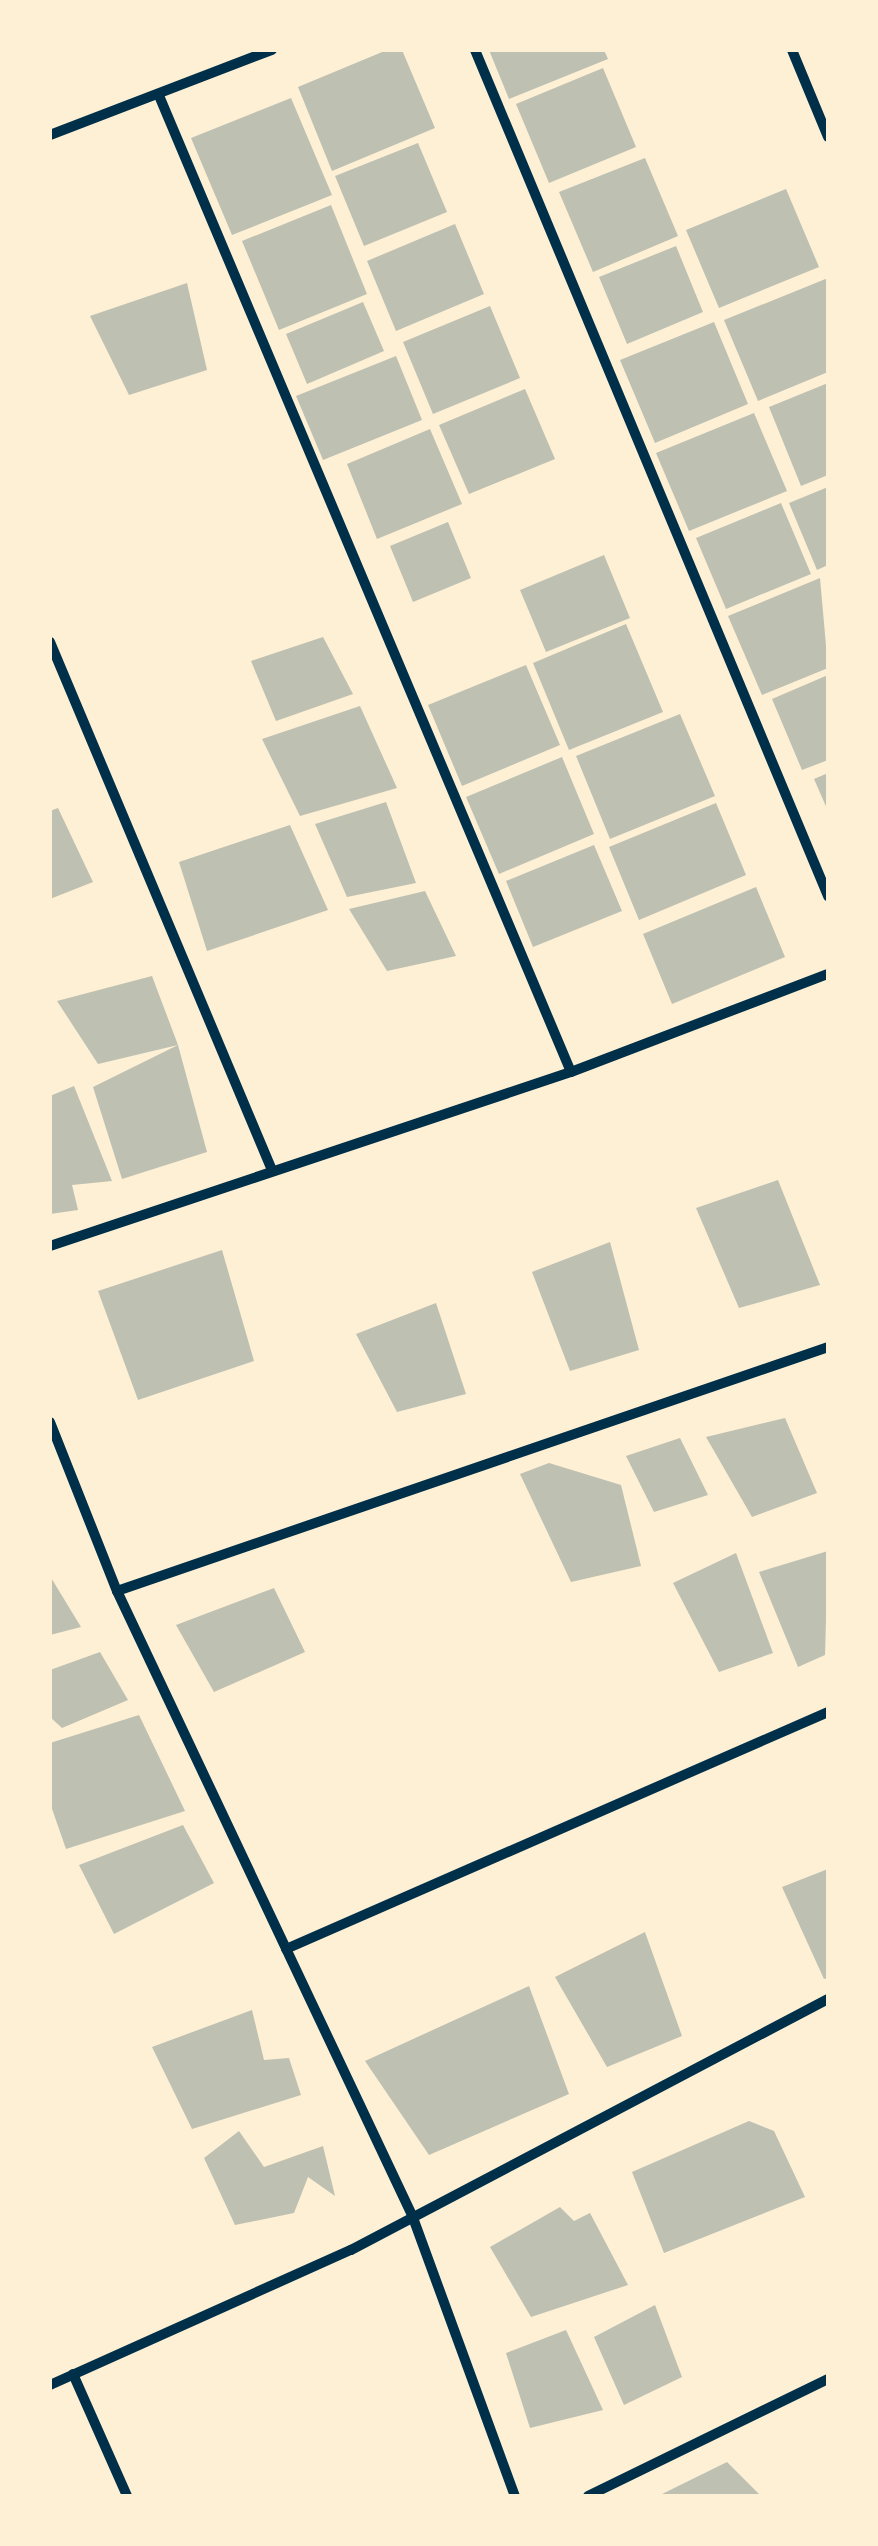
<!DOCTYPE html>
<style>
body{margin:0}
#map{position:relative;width:878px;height:2546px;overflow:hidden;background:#fdf0d5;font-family:Merriweather,serif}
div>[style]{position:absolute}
.building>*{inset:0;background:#bec0b2}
.minor>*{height:10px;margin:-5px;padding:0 5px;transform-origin:5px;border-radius:5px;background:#003049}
span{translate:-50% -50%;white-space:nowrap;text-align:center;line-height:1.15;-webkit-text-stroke:10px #fdf0d5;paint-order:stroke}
.frame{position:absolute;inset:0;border:52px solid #fdf0d5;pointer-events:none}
</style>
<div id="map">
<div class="building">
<i style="clip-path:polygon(387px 50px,402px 50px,435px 128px,332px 171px,298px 87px)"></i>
<i style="clip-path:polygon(489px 50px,604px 50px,608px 59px,509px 99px)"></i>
<i style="clip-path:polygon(603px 68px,636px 147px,549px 183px,516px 104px)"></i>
<i style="clip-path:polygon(291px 98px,332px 195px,232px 235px,191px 138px)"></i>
<i style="clip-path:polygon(418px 143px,447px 212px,364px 246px,335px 176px)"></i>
<i style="clip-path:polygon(645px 158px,678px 236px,593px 272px,559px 192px)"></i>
<i style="clip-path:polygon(786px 189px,819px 267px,719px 308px,686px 230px)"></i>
<i style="clip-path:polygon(331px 205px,367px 294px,279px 330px,242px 241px)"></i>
<i style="clip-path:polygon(455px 224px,484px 294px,396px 331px,367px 261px)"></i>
<i style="clip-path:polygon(676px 246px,703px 312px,627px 344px,599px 277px)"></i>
<i style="clip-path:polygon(828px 278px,828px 372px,758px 401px,724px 320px)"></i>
<i style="clip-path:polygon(187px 283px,207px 370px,129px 395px,90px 316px)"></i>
<i style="clip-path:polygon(363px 302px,384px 351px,307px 384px,286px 334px)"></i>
<i style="clip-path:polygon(490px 306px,520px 378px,433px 414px,403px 342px)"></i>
<i style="clip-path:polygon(714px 322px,748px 404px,655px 443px,620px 360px)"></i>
<i style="clip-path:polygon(396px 356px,422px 420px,323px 460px,296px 396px)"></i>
<i style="clip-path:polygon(828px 383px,828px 475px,801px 486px,769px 407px)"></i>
<i style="clip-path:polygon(525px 389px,555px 459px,469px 494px,439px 425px)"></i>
<i style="clip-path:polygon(754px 413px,787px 491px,689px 531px,656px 453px)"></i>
<i style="clip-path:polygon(430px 429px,462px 504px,377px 539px,347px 464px)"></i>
<i style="clip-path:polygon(828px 487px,828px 565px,817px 570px,789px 503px)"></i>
<i style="clip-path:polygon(781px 503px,811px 574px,726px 609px,696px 538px)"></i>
<i style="clip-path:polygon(448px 522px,471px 578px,413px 602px,390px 546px)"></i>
<i style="clip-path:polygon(604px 555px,630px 618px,546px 652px,520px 590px)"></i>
<i style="clip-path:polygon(820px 578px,828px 668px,762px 695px,728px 616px)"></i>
<i style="clip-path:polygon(626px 624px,663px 712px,569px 750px,533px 663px)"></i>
<i style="clip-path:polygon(323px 637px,353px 694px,276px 721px,251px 661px)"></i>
<i style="clip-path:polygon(526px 665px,560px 745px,462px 786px,428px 705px)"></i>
<i style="clip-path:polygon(828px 675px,828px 760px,802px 770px,772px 699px)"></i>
<i style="clip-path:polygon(360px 706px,397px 788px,300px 816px,262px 739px)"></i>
<i style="clip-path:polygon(680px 714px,715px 796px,610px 839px,576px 756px)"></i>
<i style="clip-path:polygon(562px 757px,594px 834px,499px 874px,466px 797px)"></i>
<i style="clip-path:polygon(828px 773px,828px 811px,814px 779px)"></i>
<i style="clip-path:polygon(386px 802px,416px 883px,347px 897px,315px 824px)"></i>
<i style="clip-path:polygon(716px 803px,746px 875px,639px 920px,609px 847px)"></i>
<i style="clip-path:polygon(58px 808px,93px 882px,50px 899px,50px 811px)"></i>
<i style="clip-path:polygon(290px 825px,328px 910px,207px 951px,179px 862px)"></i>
<i style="clip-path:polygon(594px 845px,622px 911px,533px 947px,506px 881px)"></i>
<i style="clip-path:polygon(756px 887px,785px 957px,672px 1004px,643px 934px)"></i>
<i style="clip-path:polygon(425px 891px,456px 956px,387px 971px,349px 909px)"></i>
<i style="clip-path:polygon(152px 976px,178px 1045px,207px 1152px,122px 1179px,93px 1087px,178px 1045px,98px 1064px,57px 1001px)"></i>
<i style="clip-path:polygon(74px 1086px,112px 1181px,72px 1185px,78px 1210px,50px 1214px,50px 1096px)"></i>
<i style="clip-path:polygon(778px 1180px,820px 1285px,739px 1308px,696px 1208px)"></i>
<i style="clip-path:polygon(610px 1242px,639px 1350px,570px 1371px,532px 1272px)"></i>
<i style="clip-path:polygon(222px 1250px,254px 1361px,138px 1400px,98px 1291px)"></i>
<i style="clip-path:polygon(436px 1303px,466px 1394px,397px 1412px,356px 1334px)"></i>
<i style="clip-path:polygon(785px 1418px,817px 1493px,752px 1517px,706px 1437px)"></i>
<i style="clip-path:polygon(680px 1438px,708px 1495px,654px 1512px,626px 1456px)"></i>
<i style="clip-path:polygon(549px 1463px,621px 1485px,641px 1566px,571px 1582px,520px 1474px)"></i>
<i style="clip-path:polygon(828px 1551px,825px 1655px,798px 1667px,759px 1572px)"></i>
<i style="clip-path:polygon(736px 1553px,773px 1653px,719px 1672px,673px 1583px)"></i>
<i style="clip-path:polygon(50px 1576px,81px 1627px,50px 1635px)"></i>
<i style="clip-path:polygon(274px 1588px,305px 1652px,214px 1692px,176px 1625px)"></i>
<i style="clip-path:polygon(100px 1652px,128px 1700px,62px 1728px,50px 1717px,50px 1670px)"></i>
<i style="clip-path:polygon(139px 1715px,185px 1811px,66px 1849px,50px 1803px,50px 1743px)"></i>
<i style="clip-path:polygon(183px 1825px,214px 1883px,114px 1934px,79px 1865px)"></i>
<i style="clip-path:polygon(828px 1869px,828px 1978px,824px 1979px,782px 1887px)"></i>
<i style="clip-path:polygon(645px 1932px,682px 2036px,607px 2067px,555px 1977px)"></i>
<i style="clip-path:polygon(529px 1986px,569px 2094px,429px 2155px,365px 2061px)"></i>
<i style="clip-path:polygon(252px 2010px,264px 2060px,289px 2058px,301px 2095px,192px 2129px,152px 2047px)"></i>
<i style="clip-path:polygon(749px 2121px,774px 2131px,805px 2197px,664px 2253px,632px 2172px)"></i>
<i style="clip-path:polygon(239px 2131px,264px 2167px,323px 2146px,335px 2196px,308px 2177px,294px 2213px,235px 2225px,204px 2158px)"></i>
<i style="clip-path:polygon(560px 2207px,574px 2221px,590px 2213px,628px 2285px,531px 2317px,490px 2247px)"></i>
<i style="clip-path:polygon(655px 2305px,682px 2377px,624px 2405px,594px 2337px)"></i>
<i style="clip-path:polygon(566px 2330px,603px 2410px,530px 2428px,506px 2353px)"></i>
<i style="clip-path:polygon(727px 2462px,761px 2496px,658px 2496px)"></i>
</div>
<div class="minor">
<i style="left:475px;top:50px;width:917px;rotate:67.35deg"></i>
<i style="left:792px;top:50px;width:94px;rotate:67.5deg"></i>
<i style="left:160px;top:98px;width:1057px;rotate:67.12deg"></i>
<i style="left:50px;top:135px;width:238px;rotate:-21deg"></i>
<i style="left:50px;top:642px;width:573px;rotate:67.2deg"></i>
<i style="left:50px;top:1246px;width:549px;rotate:-18.47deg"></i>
<i style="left:571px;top:1072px;width:275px;rotate:-20.9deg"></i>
<i style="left:50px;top:1422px;width:182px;rotate:68.4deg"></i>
<i style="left:117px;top:1591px;width:690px;rotate:64.7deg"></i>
<i style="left:412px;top:2215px;width:299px;rotate:69.9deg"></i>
<i style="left:117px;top:1591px;width:752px;rotate:-18.94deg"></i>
<i style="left:286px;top:1949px;width:592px;rotate:-23.62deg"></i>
<i style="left:73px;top:2374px;width:133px;rotate:66.1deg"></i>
<i style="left:50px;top:2385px;width:330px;rotate:-24.2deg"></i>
<i style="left:351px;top:2250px;width:539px;rotate:-27.75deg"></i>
<i style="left:588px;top:2496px;width:267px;rotate:-26deg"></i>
</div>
<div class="frame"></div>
</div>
